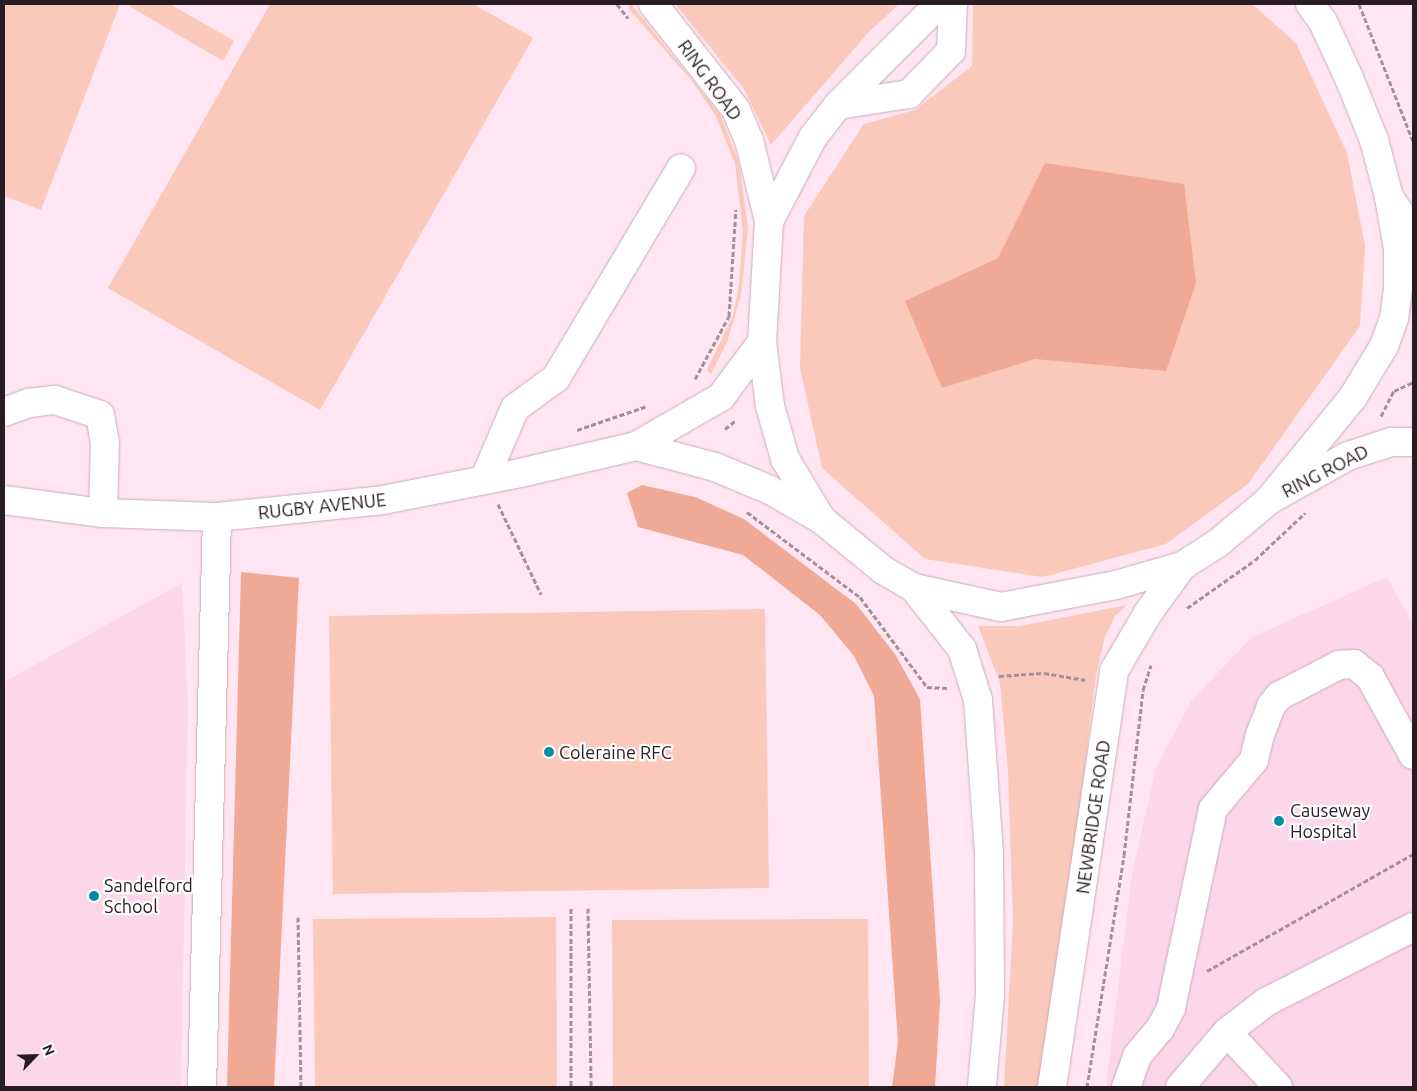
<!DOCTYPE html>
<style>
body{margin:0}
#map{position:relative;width:1417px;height:1091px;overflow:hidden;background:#ffe6f2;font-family:Ubuntu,sans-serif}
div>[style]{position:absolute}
.built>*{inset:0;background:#fcd6e9}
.green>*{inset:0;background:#fac9bb}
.forest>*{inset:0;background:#efa995}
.path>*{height:3px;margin-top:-1.5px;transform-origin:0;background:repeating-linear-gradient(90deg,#a3919a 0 5px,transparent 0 7.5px)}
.roads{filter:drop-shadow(0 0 1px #c9acba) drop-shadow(0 0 1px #c9acba)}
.minor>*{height:28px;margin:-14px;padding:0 14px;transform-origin:14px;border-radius:14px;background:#fff}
.major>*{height:28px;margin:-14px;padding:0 14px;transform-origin:14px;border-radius:14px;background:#fff}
.highway>*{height:28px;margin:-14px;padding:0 14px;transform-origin:14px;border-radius:14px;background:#fff}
.dots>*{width:14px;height:14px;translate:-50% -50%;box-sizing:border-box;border:2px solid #fff;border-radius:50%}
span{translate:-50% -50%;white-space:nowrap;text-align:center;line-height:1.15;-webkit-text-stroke:4.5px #fff;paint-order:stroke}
.street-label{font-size:18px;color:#271d22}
.poi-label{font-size:18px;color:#271d22}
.left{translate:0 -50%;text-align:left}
.frame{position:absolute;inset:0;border:5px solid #271d22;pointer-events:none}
.north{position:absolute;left:10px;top:1031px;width:50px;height:50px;-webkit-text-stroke:4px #fff;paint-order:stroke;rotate:66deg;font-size:14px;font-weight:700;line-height:20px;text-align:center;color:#271d22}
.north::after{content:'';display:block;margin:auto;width:18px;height:22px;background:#271d22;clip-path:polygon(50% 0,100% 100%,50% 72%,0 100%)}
</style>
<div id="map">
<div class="built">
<i style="clip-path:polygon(1387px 577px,1413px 625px,1413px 1087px,1106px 1087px,1132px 874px,1156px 768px,1192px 700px,1252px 637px)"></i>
<i style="clip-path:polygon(182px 583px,188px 704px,181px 1087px,4px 1087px,4px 682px)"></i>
</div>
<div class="green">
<i style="clip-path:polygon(4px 4px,120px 4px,41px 210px,4px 196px)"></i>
<i style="clip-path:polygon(131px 4px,170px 4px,234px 41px,223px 61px,129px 6px)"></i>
<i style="clip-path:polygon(270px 4px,473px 4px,533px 38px,320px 410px,108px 288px)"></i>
<i style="clip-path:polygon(631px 4px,720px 114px,739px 163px,748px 228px,741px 296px,727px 342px,711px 374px,707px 370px,733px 315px,739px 285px,743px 231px,735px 164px,716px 116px,692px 81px,628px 8px)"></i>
<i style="clip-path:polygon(675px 4px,899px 4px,868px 33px,771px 145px,744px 89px)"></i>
<i style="clip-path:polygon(973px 4px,1252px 4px,1296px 43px,1347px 153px,1365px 246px,1360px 326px,1248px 484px,1166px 544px,1043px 577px,925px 559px,822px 468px,800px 368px,804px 216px,864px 124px,915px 110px,972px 66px)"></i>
<i style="clip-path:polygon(1127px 605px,1115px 616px,1105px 637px,1096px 675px,1068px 906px,1042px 1087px,1004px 1087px,1013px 922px,1008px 772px,1000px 683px,978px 626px,1020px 626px)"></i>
<i style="clip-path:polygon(765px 609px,769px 888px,333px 894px,329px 616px)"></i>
<i style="clip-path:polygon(556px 917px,557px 1087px,315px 1087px,313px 919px)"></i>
<i style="clip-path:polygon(868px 919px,869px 1087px,613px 1087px,612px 920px)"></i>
</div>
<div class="forest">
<i style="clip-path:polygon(1045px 163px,1184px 184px,1196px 283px,1166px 371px,1035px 359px,942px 388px,905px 301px,998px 258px)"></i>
<i style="clip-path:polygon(642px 485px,695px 497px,744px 519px,856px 604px,895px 654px,920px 699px,940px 1001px,935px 1087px,892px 1087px,898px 1042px,874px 696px,854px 656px,820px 615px,743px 555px,638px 527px,627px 493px)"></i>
<i style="clip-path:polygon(241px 572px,299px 578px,274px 1087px,227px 1087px)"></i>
</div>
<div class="path">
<i style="left:617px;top:4px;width:18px;rotate:52deg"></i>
<i style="left:1359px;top:4px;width:147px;rotate:68.5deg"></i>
<i style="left:695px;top:379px;width:72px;rotate:-61.6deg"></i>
<i style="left:729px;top:316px;width:107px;rotate:-86.3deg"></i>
<i style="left:1381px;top:416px;width:28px;rotate:-63deg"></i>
<i style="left:1394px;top:391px;width:21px;rotate:-25deg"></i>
<i style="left:725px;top:429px;width:13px;rotate:-39deg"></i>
<i style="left:577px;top:430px;width:74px;rotate:-18.9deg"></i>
<i style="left:498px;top:504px;width:100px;rotate:64.5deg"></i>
<i style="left:747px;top:512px;width:141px;rotate:37deg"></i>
<i style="left:860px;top:597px;width:112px;rotate:53.3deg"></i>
<i style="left:927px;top:687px;width:20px;rotate:3deg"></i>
<i style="left:1187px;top:608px;width:83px;rotate:-35.2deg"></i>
<i style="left:1255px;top:560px;width:69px;rotate:-43.2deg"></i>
<i style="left:999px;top:676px;width:45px;rotate:-3.8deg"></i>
<i style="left:1044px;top:673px;width:42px;rotate:9.7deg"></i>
<i style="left:571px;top:908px;width:179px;rotate:90deg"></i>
<i style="left:588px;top:908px;width:179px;rotate:89deg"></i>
<i style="left:298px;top:917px;width:170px;rotate:89deg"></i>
<i style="left:1207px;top:971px;width:237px;rotate:-29.6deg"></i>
<i style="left:1087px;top:1087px;width:235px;rotate:-80.9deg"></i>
<i style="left:1124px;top:855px;width:166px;rotate:-83.4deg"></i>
<i style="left:1143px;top:690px;width:26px;rotate:-72deg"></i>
</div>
<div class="roads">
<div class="minor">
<i style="left:838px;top:105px;width:72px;rotate:-8.8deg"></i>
<i style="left:909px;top:94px;width:60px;rotate:-45.7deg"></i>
<i style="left:951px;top:51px;width:47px;rotate:-87.6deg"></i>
<i style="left:4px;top:412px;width:27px;rotate:-20deg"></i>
<i style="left:29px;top:403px;width:26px;rotate:-7deg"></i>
<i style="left:55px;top:400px;width:47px;rotate:18.4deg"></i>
<i style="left:100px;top:415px;width:27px;rotate:80deg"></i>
<i style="left:105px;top:442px;width:71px;rotate:91.6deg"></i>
<i style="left:636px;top:446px;width:82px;rotate:14.9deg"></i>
<i style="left:715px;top:467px;width:60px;rotate:22.7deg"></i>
<i style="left:770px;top:490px;width:60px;rotate:30deg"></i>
<i style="left:484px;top:480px;width:78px;rotate:-66.7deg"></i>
<i style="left:515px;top:408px;width:51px;rotate:-36.2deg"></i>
<i style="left:556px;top:378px;width:244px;rotate:-59.2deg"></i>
<i style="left:4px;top:500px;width:100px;rotate:7.5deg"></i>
<i style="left:103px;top:513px;width:114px;rotate:2deg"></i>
<i style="left:217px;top:517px;width:167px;rotate:-5.8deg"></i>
<i style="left:383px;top:500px;width:140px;rotate:-11.1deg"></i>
<i style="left:520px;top:473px;width:119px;rotate:-13.1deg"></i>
<i style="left:636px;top:446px;width:98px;rotate:-30deg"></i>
<i style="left:721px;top:397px;width:69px;rotate:-53.3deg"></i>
<i style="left:1227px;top:1032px;width:75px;rotate:47.2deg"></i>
<i style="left:202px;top:1087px;width:570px;rotate:-88.49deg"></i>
<i style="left:1126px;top:1087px;width:33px;rotate:-70deg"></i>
<i style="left:1137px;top:1056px;width:35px;rotate:-50deg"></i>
<i style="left:1160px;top:1029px;width:24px;rotate:-62deg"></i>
<i style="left:1171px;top:1008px;width:203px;rotate:-78.1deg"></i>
<i style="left:1213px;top:809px;width:64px;rotate:-50.1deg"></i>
<i style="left:1254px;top:760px;width:26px;rotate:-77deg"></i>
<i style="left:1260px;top:735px;width:31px;rotate:-69deg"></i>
<i style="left:1271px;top:706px;width:13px;rotate:-51deg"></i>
<i style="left:1279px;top:696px;width:68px;rotate:-27.3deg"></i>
<i style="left:1339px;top:665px;width:15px;rotate:-4deg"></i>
<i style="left:1354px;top:664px;width:21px;rotate:39deg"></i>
<i style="left:1370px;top:677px;width:89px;rotate:61.1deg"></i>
<i style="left:1180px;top:1087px;width:72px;rotate:-49.5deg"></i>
<i style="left:1227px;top:1032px;width:49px;rotate:-37.6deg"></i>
<i style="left:1266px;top:1002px;width:165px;rotate:-27deg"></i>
</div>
<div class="major">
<i style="left:1389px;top:197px;width:43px;rotate:56.3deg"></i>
<i style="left:1269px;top:500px;width:90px;rotate:-29.1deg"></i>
<i style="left:1348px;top:456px;width:45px;rotate:-18deg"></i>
<i style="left:1391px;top:442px;width:22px"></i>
</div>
<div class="highway">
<i style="left:653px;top:4px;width:135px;rotate:51.9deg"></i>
<i style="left:736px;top:110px;width:33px;rotate:67deg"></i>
<i style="left:749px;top:140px;width:83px;rotate:76.1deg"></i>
<i style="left:939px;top:4px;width:143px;rotate:135deg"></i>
<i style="left:838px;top:105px;width:41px;rotate:128deg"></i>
<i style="left:813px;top:137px;width:95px;rotate:117.6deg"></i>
<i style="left:769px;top:221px;width:121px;rotate:93.3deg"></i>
<i style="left:762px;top:342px;width:64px;rotate:82.9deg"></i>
<i style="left:770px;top:406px;width:55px;rotate:74.2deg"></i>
<i style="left:785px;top:459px;width:71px;rotate:58.8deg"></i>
<i style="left:822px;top:520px;width:79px;rotate:39.3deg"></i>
<i style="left:883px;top:570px;width:36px;rotate:30deg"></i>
<i style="left:914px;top:588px;width:89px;rotate:12.3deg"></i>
<i style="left:1001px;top:607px;width:117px;rotate:-10.8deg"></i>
<i style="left:1116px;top:585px;width:69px;rotate:-16.1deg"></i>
<i style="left:1182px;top:566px;width:43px;rotate:-32.6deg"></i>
<i style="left:1218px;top:543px;width:65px;rotate:-40deg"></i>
<i style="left:1268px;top:501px;width:134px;rotate:-50.7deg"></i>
<i style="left:1353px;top:397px;width:60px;rotate:-58.7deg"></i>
<i style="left:1384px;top:346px;width:30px;rotate:-70deg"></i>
<i style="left:1394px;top:318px;width:30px;rotate:-82deg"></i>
<i style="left:1398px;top:288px;width:39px;rotate:-90deg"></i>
<i style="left:1398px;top:249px;width:53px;rotate:-99.8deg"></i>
<i style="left:1389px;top:197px;width:59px;rotate:-104.7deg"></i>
<i style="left:1374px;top:140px;width:67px;rotate:-112deg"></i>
<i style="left:1349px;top:78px;width:62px;rotate:-114.9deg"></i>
<i style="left:1323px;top:22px;width:22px;rotate:-126deg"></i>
<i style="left:914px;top:588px;width:78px;rotate:51.8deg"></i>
<i style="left:962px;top:649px;width:53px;rotate:72.6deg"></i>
<i style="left:978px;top:700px;width:154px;rotate:85.9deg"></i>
<i style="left:989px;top:854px;width:141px;rotate:89.6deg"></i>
<i style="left:990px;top:995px;width:92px;rotate:95deg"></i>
<i style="left:1052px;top:1087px;width:421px;rotate:-81.5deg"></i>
<i style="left:1114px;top:671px;width:67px;rotate:-59.6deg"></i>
<i style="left:1148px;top:613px;width:58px;rotate:-54.1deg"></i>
</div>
</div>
<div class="dots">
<i style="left:549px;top:752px;background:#008ba9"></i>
<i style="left:1279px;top:821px;background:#008ba9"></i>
<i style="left:94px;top:896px;background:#008ba9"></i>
</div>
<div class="street-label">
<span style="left:710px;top:80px;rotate:54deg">RING ROAD</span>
<span style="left:1325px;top:471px;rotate:-27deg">RING ROAD</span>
<span style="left:322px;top:506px;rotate:-6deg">RUGBY AVENUE</span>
<span style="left:1093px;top:817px;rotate:-82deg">NEWBRIDGE ROAD</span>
</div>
<div class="poi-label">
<span class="left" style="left:559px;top:752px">Coleraine RFC</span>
<span class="left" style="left:1290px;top:821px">Causeway<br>Hospital</span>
<span class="left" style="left:104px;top:896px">Sandelford<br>School</span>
</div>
<div class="frame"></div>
<div class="north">N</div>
</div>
